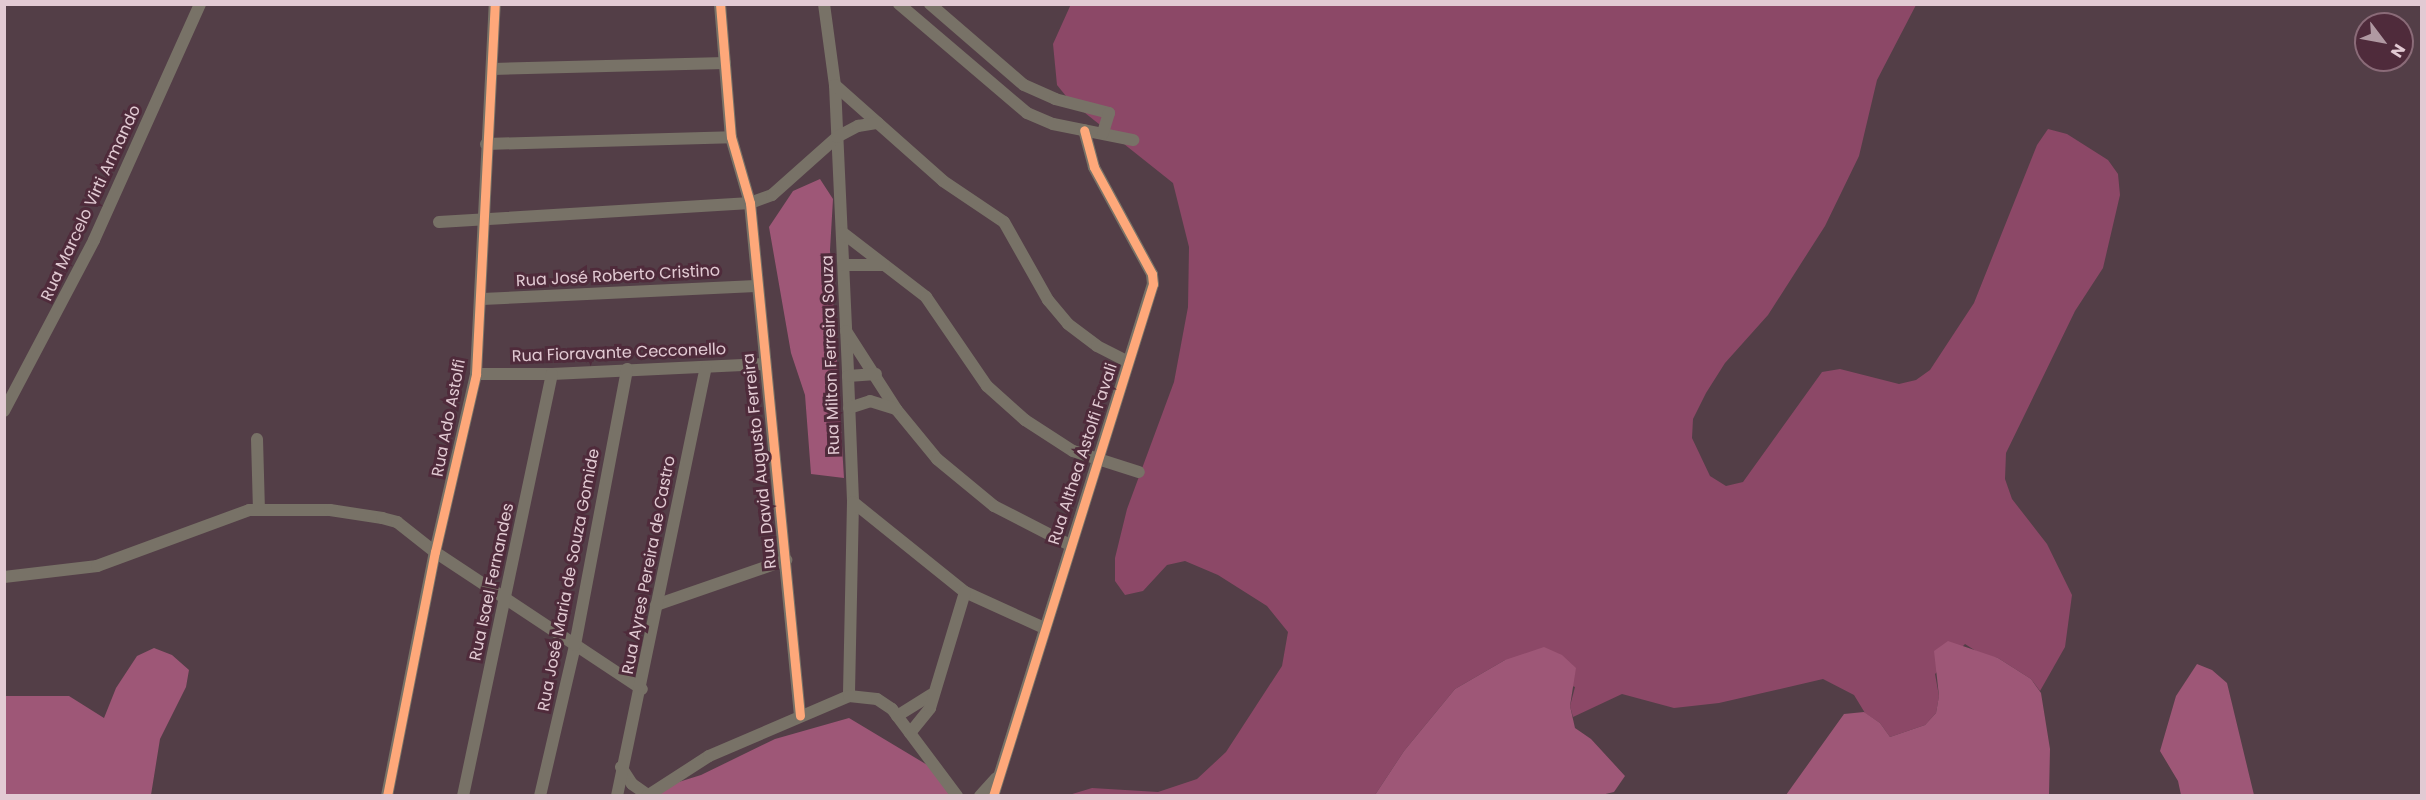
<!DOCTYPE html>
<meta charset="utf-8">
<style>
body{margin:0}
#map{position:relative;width:2426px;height:800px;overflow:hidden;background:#533e47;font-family:Poppins,sans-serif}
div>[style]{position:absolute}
.green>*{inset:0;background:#8c4867}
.forest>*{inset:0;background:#9e5777}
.minor>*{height:12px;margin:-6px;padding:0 6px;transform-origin:6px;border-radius:6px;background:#787267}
.cycleway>*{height:9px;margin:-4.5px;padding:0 4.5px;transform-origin:4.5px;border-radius:4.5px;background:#fea87a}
span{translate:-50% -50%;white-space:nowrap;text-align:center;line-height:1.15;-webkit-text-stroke:6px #4f2b3b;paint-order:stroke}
.street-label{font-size:16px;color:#e2cad3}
.frame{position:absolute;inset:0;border:6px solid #e2cad3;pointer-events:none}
.north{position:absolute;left:2354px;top:12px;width:60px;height:60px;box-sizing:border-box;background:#4f2b3b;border:2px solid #8a6b78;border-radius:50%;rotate:122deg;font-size:16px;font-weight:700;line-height:24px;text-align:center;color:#e2cad3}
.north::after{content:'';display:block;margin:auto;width:21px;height:27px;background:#b099a2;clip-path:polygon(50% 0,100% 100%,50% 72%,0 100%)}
</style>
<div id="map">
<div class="green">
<i style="clip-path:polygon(1071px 4px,1916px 5px,1877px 80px,1859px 156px,1825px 226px,1768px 315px,1725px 363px,1706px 393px,1693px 419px,1692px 438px,1710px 476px,1726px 486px,1743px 482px,1822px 372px,1840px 369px,1899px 384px,1916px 380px,1930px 370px,1974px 303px,2037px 145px,2048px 129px,2067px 134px,2108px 160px,2118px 174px,2120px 195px,2103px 268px,2075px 311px,2006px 453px,2005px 479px,2012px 499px,2047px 544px,2072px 595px,2065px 647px,2040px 691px,2031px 679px,1998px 658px,1982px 655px,1965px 644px,1935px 674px,1939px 696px,1936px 713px,1925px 725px,1890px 737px,1880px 723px,1865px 713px,1854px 695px,1823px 679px,1719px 703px,1674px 708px,1622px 694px,1573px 717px,1570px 706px,1575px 687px,1505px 660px,1455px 689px,1404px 751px,1375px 795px,1069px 795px,1092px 788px,1158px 792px,1197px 779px,1226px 752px,1282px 666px,1288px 632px,1267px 606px,1218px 575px,1185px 561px,1167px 565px,1143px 591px,1125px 595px,1115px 581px,1115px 558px,1127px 509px,1174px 382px,1188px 307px,1189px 247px,1173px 183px,1070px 101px,1057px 85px,1053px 44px)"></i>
</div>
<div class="forest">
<i style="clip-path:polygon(820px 179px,833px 199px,830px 250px,844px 478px,811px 474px,805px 395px,791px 353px,769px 227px,793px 191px)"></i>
<i style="clip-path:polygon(1948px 641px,1998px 658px,2031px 679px,2041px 693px,2050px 749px,2049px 795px,1786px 795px,1844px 714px,1864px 712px,1880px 723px,1890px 737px,1925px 725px,1936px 713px,1939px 696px,1934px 651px)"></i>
<i style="clip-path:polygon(1544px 647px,1562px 655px,1576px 668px,1570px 706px,1575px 728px,1591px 739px,1625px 776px,1614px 792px,1597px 796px,1375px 795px,1404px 751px,1455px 689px,1505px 660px)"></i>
<i style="clip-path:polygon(154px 648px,172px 655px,189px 670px,186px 687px,160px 739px,151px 795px,5px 795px,5px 696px,69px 696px,104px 718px,116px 688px,137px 656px)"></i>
<i style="clip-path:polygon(2197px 664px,2212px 670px,2227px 683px,2254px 795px,2181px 795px,2178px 781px,2160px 751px,2176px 696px)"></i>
<i style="clip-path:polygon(849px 718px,934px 769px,956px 796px,634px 796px,701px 775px,775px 739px)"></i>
</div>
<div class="minor">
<i style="left:720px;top:4px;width:133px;rotate:85.3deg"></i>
<i style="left:731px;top:137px;width:69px;rotate:73.9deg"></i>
<i style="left:750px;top:203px;width:515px;rotate:84.43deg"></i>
<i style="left:824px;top:4px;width:82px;rotate:82.3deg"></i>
<i style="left:835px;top:85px;width:291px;rotate:87.4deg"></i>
<i style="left:848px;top:376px;width:126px;rotate:87.7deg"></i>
<i style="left:853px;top:502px;width:194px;rotate:91.2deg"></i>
<i style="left:899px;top:4px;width:168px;rotate:40.4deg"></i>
<i style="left:1027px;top:113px;width:28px;rotate:23deg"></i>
<i style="left:1053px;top:124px;width:82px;rotate:11.3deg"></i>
<i style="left:930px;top:4px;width:124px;rotate:40.8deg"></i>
<i style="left:1024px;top:85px;width:34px;rotate:24deg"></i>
<i style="left:1055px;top:99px;width:56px;rotate:14.5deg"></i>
<i style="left:1109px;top:113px;width:21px;rotate:107deg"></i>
<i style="left:493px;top:69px;width:232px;rotate:-1.5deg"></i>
<i style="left:835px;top:85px;width:144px;rotate:41.6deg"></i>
<i style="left:943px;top:181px;width:73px;rotate:33.9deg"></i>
<i style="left:1004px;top:222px;width:90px;rotate:60.6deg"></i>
<i style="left:1048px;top:300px;width:31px;rotate:50deg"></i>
<i style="left:1068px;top:324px;width:36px;rotate:37deg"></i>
<i style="left:1097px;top:346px;width:35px;rotate:27deg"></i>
<i style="left:486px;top:144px;width:245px;rotate:-1.6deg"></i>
<i style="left:439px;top:222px;width:312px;rotate:-3.5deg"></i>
<i style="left:750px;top:203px;width:23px;rotate:-20deg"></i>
<i style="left:772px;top:195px;width:87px;rotate:-41.7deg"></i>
<i style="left:837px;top:137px;width:24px;rotate:-28deg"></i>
<i style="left:858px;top:126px;width:20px;rotate:-9deg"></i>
<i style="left:843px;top:233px;width:105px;rotate:37.6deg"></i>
<i style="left:926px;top:297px;width:108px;rotate:55.6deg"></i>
<i style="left:987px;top:386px;width:51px;rotate:41.8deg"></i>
<i style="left:1025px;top:420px;width:57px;rotate:32.9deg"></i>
<i style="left:1073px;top:451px;width:69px;rotate:17.7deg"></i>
<i style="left:844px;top:265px;width:40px"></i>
<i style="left:482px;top:299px;width:274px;rotate:-2.7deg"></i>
<i style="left:846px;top:331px;width:93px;rotate:57.3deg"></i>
<i style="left:896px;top:409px;width:65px;rotate:50.6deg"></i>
<i style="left:937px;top:459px;width:74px;rotate:39.5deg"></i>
<i style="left:994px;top:506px;width:85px;rotate:27.2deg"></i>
<i style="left:476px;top:374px;width:76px"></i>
<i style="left:552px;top:374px;width:212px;rotate:-2.7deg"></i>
<i style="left:848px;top:376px;width:28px;rotate:-4deg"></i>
<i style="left:849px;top:408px;width:22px;rotate:-18deg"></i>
<i style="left:870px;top:401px;width:27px;rotate:17deg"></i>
<i style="left:4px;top:411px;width:193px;rotate:-62.2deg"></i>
<i style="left:94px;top:240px;width:259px;rotate:-65.8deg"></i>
<i style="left:257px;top:439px;width:71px;rotate:88.4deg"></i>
<i style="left:853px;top:502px;width:144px;rotate:38.8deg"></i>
<i style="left:965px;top:592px;width:87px;rotate:24.5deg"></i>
<i style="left:4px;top:577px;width:94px;rotate:-6.7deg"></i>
<i style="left:97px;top:566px;width:162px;rotate:-20.2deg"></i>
<i style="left:249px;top:510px;width:81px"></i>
<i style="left:330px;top:510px;width:53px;rotate:8.7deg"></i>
<i style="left:382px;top:518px;width:16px;rotate:15deg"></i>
<i style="left:397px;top:522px;width:48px;rotate:38.3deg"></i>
<i style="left:435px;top:552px;width:248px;rotate:33.5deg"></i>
<i style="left:656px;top:605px;width:138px;rotate:-19.1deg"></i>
<i style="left:897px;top:716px;width:40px;rotate:-32deg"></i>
<i style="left:910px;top:733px;width:32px;rotate:-51deg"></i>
<i style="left:930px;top:708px;width:121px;rotate:-73.2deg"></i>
<i style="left:621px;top:767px;width:20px;rotate:57deg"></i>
<i style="left:632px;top:784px;width:19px;rotate:35deg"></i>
<i style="left:387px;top:796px;width:249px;rotate:-78.9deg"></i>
<i style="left:435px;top:552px;width:183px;rotate:-77deg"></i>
<i style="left:476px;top:374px;width:370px;rotate:-87.1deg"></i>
<i style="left:463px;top:796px;width:431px;rotate:-78.1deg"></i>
<i style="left:540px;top:796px;width:155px;rotate:-76.9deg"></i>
<i style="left:575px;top:645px;width:281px;rotate:-79.3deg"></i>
<i style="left:617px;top:796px;width:437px;rotate:-78.3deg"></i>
<i style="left:647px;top:796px;width:74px;rotate:-32.8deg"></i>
<i style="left:709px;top:756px;width:152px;rotate:-23.2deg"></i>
<i style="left:849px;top:696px;width:28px;rotate:6deg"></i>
<i style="left:877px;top:699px;width:18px;rotate:34deg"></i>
<i style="left:892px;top:709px;width:109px;rotate:53.2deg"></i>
<i style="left:980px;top:796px;width:24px;rotate:-48deg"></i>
<i style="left:993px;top:796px;width:536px;rotate:-72.65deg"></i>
<i style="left:1153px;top:284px;width:10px;rotate:-96deg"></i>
<i style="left:1152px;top:274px;width:122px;rotate:-118.5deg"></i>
<i style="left:1094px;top:167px;width:38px;rotate:-105deg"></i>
</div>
<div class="cycleway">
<i style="left:720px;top:4px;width:133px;rotate:85.3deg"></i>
<i style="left:731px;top:137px;width:69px;rotate:73.9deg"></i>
<i style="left:750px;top:203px;width:515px;rotate:84.43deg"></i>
<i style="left:387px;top:796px;width:249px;rotate:-78.9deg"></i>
<i style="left:435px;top:552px;width:183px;rotate:-77deg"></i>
<i style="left:476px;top:374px;width:370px;rotate:-87.1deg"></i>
<i style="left:993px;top:796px;width:536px;rotate:-72.65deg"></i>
<i style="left:1153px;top:284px;width:10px;rotate:-96deg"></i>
<i style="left:1152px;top:274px;width:122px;rotate:-118.5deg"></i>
<i style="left:1094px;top:167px;width:38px;rotate:-105deg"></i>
</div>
<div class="street-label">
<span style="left:91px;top:203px;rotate:-65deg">Rua Marcelo Virti Armando</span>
<span style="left:618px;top:276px;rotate:-3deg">Rua José Roberto Cristino</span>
<span style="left:619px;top:353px;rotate:-2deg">Rua Fioravante Cecconello</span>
<span style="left:831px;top:355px;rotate:-92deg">Rua Milton Ferreira Souza</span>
<span style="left:449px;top:418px;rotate:-79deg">Rua Ado Astolfi</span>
<span style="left:1083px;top:454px;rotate:-72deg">Rua Althea Astolfi Favali</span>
<span style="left:760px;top:461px;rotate:-96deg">Rua David Augusto Ferreira</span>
<span style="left:649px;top:565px;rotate:-79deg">Rua Ayres Pereira de Castro</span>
<span style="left:569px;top:580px;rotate:-79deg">Rua José Maria de Souza Gomide</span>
<span style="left:492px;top:582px;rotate:-78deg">Rua Isael Fernandes</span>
</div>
<div class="frame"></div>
<div class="north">N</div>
</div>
